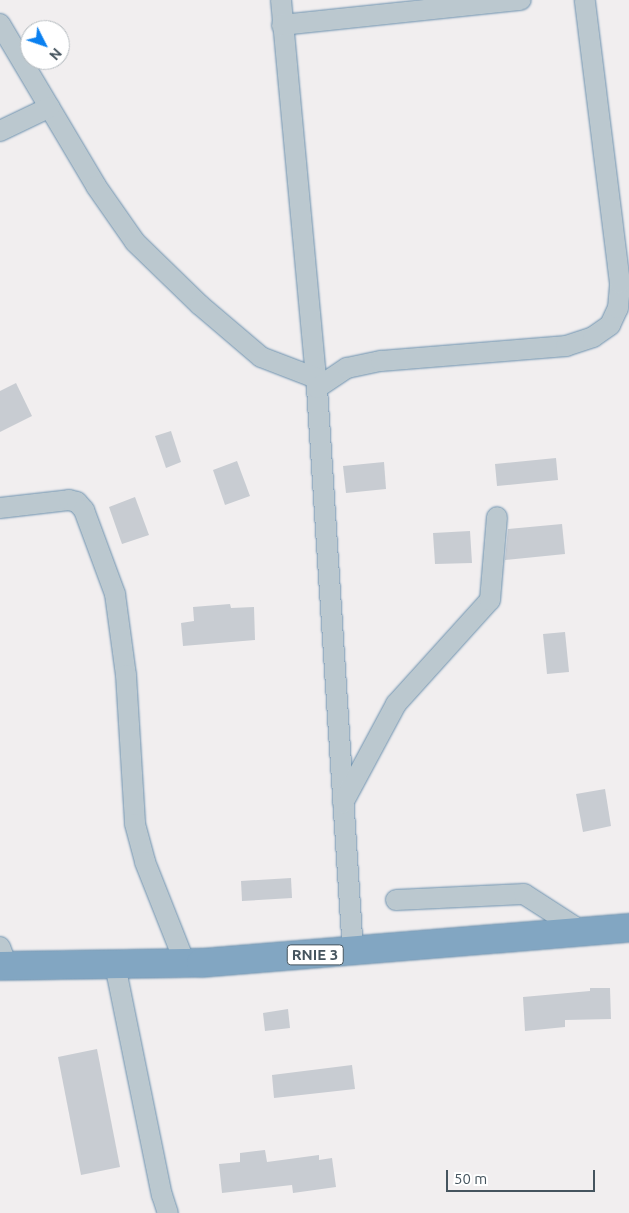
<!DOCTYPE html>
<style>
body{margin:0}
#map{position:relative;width:629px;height:1213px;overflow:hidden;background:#f1eeef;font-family:Ubuntu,sans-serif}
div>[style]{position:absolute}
.building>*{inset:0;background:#c8ccd2}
.roads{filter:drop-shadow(0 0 1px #6d91ae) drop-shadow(0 0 1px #6d91ae)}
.street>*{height:20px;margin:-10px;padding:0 10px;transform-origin:10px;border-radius:10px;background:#bbc8cf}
.highway>*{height:28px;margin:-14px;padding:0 14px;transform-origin:14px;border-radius:14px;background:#82a6c2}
span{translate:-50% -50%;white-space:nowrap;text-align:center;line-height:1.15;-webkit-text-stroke:5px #fff;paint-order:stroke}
.shield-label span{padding:1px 4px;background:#fff;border:1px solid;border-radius:4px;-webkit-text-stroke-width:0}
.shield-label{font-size:15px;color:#45545e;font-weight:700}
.north{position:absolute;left:20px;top:20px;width:50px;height:50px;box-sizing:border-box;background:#fff;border:1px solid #b5bbbf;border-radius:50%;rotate:131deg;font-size:14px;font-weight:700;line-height:20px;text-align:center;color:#45545e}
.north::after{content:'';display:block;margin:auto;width:18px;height:22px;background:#0a80f0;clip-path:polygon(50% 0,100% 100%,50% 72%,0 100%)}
.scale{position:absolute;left:446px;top:1170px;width:149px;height:22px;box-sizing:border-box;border:2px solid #45545e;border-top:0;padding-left:6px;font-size:15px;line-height:18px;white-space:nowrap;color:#45545e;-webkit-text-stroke:4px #fff;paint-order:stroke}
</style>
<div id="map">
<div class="building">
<i style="clip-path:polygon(16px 383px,32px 416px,0 432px,0 391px)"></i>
<i style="clip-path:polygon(171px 431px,181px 462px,166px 468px,155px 436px)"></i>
<i style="clip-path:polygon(556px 458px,558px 480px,497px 486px,495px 464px)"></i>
<i style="clip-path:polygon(237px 461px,250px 496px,225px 505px,213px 470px)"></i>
<i style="clip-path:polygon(384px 462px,386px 489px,346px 493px,343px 466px)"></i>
<i style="clip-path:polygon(135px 497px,149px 535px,122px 544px,109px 507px)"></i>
<i style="clip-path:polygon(562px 524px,565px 554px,505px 560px,508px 529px)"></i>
<i style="clip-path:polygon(470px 531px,472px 563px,435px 564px,433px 533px)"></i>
<i style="clip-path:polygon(230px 604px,231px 608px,254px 607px,255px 640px,183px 646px,181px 623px,194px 621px,193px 607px)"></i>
<i style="clip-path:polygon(565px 632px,569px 672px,547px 674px,543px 634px)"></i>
<i style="clip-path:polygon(605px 789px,611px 826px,583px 832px,576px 794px)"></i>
<i style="clip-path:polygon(291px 878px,292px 898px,242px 901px,241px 881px)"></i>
<i style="clip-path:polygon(590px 988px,610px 988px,611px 1019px,565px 1020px,565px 1027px,525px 1031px,523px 997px,590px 991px)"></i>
<i style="clip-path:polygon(288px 1009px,290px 1028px,265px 1031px,263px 1013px)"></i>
<i style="clip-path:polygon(97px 1049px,120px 1167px,81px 1175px,58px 1057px)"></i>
<i style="clip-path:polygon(352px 1065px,355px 1089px,274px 1098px,272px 1075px)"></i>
<i style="clip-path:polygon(265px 1150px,267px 1162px,319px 1155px,319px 1160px,332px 1158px,336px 1187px,293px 1193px,292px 1185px,222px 1193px,219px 1164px,240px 1162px,240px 1153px)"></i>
</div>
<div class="roads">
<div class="street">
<i style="left:281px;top:0;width:390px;rotate:84.7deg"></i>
<i style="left:317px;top:388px;width:565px;rotate:86.35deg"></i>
<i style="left:0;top:24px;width:188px;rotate:59.3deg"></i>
<i style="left:96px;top:186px;width:68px;rotate:55.1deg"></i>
<i style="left:135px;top:242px;width:91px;rotate:44.1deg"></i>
<i style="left:200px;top:305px;width:80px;rotate:40.4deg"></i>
<i style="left:261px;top:357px;width:59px;rotate:20.9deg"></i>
<i style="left:282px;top:25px;width:240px;rotate:-6deg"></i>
<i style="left:0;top:131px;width:55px;rotate:-25.6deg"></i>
<i style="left:317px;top:388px;width:36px;rotate:-34deg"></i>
<i style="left:347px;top:368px;width:35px;rotate:-12deg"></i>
<i style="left:381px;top:361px;width:186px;rotate:-4.6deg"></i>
<i style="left:566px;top:346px;width:28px;rotate:-18deg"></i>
<i style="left:593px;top:337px;width:21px;rotate:-35deg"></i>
<i style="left:610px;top:325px;width:19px;rotate:-65deg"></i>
<i style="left:618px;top:308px;width:25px;rotate:-85deg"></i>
<i style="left:620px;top:283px;width:285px;rotate:-97.1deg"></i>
<i style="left:0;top:508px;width:69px;rotate:-6.6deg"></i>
<i style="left:69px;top:500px;width:8px;rotate:14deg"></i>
<i style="left:77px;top:502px;width:11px;rotate:49deg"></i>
<i style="left:84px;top:510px;width:90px;rotate:69.7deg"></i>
<i style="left:115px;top:594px;width:82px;rotate:82.3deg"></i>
<i style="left:126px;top:675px;width:149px;rotate:86.5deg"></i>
<i style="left:135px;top:824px;width:39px;rotate:75deg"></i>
<i style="left:145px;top:862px;width:109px;rotate:68.4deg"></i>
<i style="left:343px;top:803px;width:112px;rotate:-61.8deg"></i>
<i style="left:396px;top:704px;width:140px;rotate:-47.9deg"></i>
<i style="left:490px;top:600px;width:83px;rotate:-85.2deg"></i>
<i style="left:396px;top:900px;width:128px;rotate:-2.7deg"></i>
<i style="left:524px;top:894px;width:70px;rotate:32.8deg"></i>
<i style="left:0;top:947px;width:20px;rotate:70deg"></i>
<i style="left:115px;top:965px;width:235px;rotate:78.5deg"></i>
<i style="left:162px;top:1195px;width:19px;rotate:72deg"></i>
</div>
<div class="highway">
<i style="left:0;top:966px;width:201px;rotate:-0.9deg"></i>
<i style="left:201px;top:963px;width:429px;rotate:-4.7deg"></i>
</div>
</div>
<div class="shield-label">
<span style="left:315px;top:955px">RNIE 3</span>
</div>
<div class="north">N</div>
<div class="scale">50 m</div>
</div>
